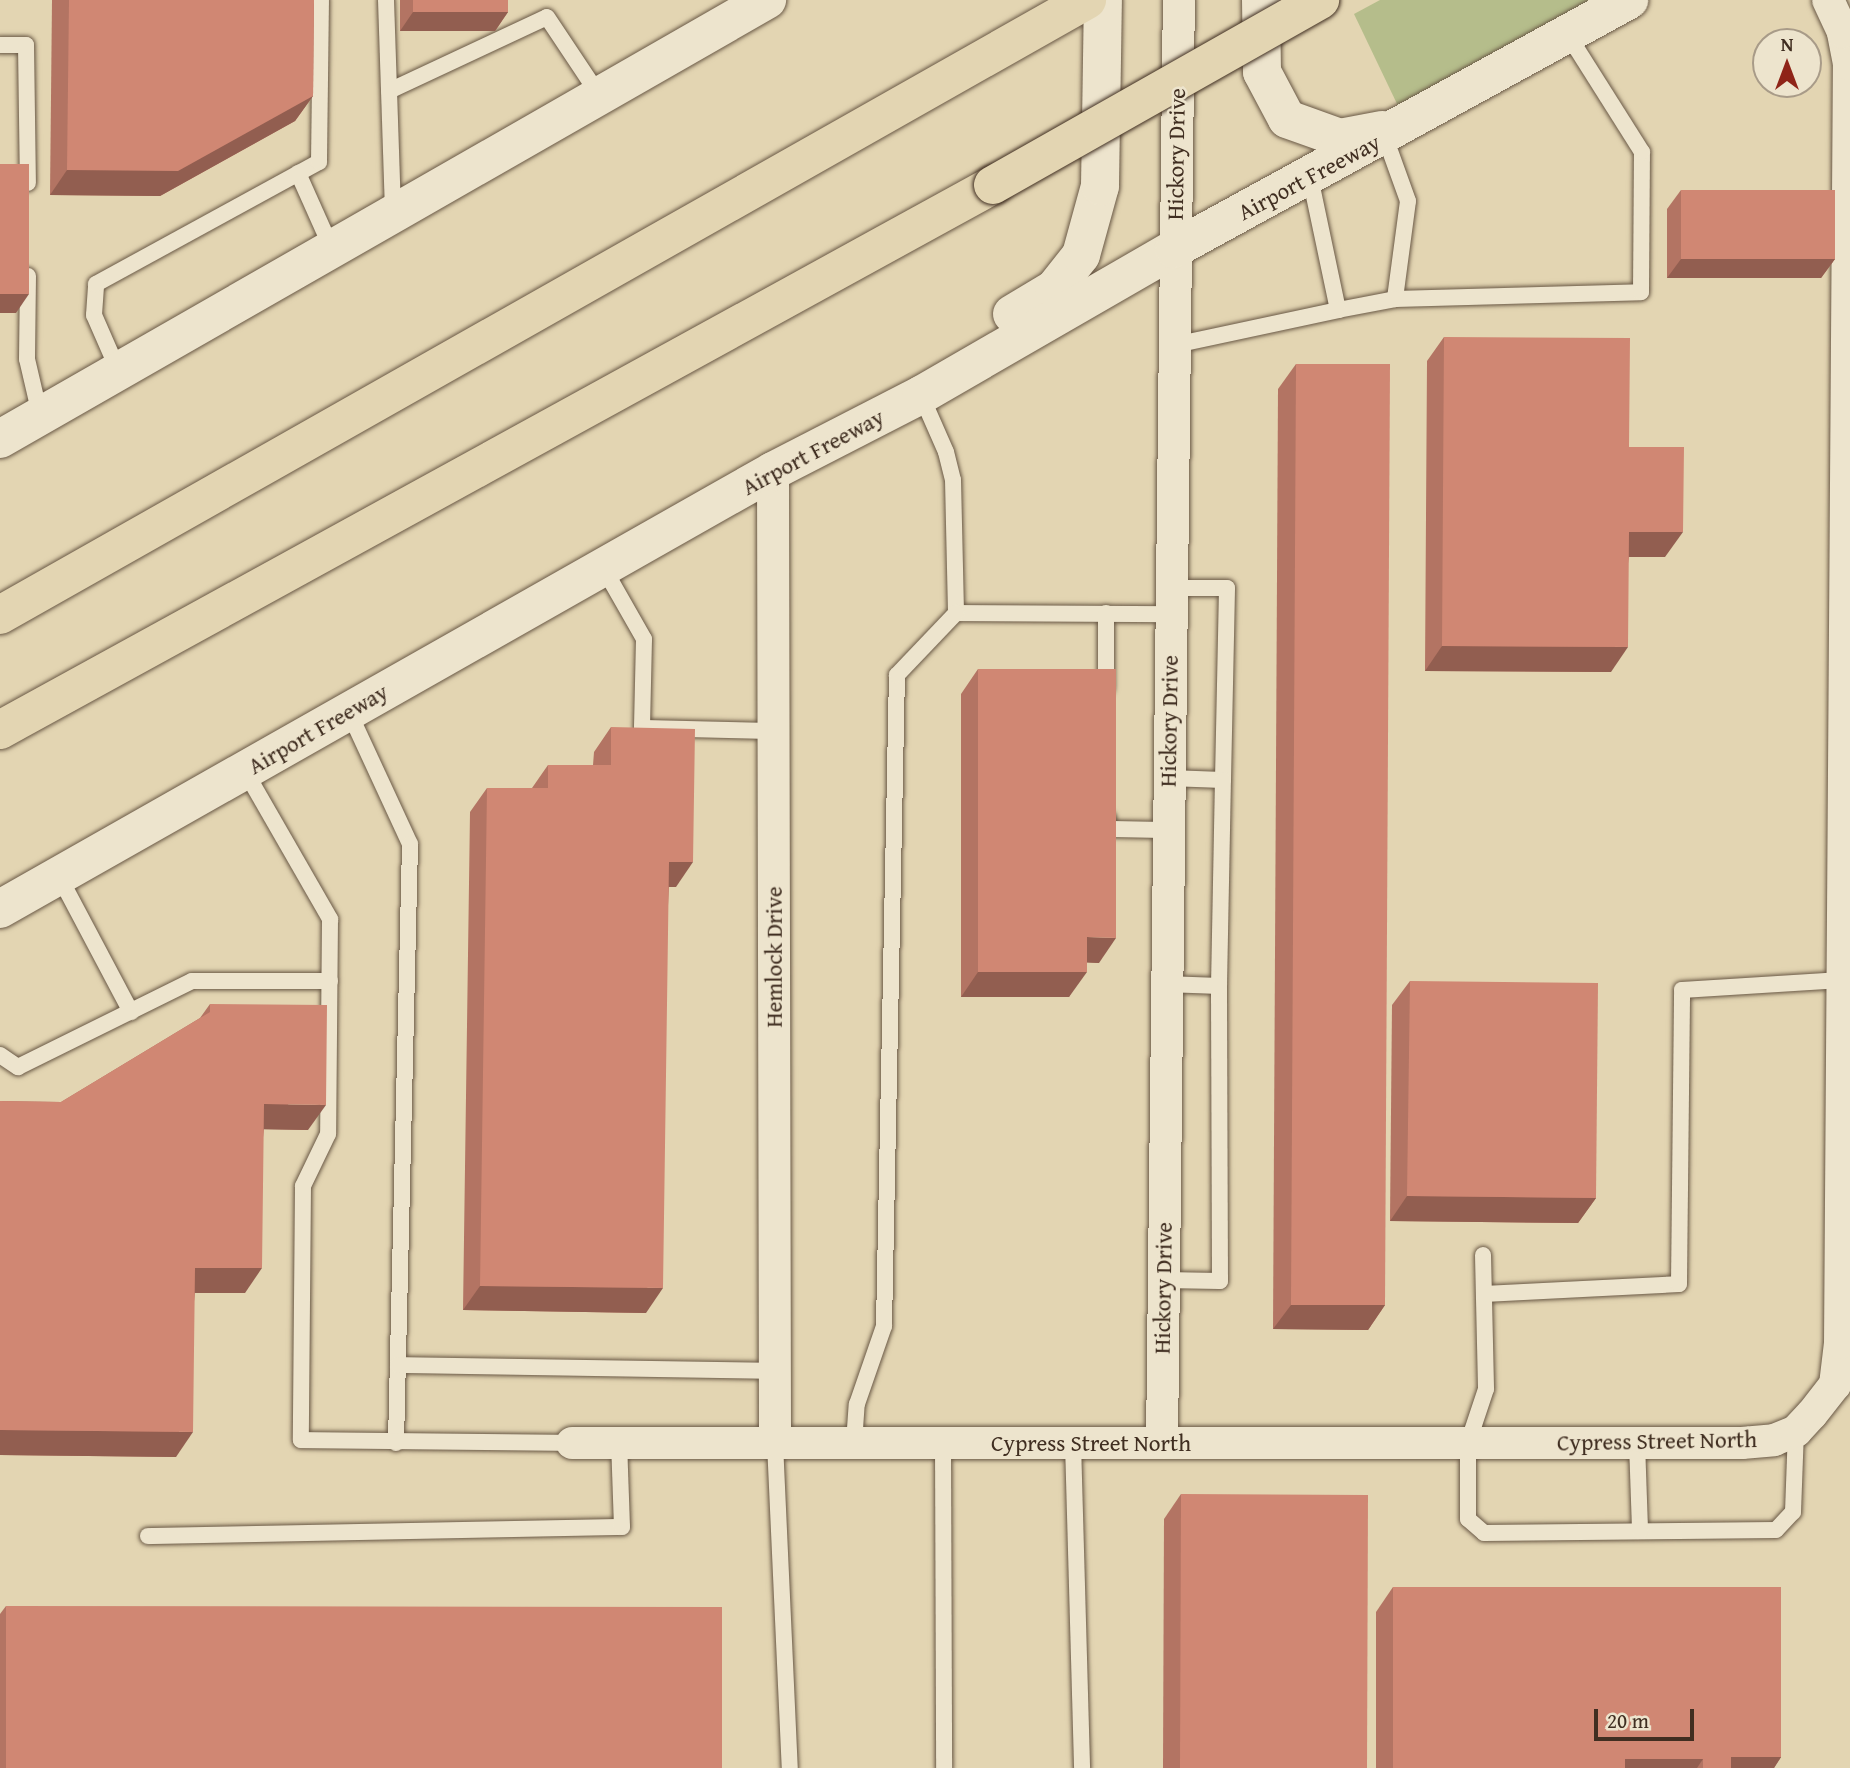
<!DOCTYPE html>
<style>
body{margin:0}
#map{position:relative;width:1850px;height:1768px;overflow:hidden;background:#e3d5b2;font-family:"Gentium Book Plus",serif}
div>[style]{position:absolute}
.green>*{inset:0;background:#b5bd8b}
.roads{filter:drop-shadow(0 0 2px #695845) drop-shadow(0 0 2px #695845)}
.lane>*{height:16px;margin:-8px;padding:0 8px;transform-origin:8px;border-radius:8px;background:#ede4cd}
.street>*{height:32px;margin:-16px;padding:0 16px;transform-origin:16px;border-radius:16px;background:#ede4cd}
.secondary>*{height:38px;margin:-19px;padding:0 19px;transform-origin:19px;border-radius:19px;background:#ede4cd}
.highway>*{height:38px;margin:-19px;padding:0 19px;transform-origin:19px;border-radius:19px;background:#e3d5b2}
.bridges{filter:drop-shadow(0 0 2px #402e21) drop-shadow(0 0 2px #402e21)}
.highway-bridge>*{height:38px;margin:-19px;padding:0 19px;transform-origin:19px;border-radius:19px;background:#e3d5b2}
.wall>*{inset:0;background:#b37463}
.shaded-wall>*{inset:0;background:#925e50}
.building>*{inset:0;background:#d08773}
span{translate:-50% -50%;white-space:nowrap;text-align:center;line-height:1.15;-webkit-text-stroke:5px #ede4cd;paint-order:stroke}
.street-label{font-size:23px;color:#402e21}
.north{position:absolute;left:1752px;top:28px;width:70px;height:70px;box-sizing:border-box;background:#ede4cd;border:2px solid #a89b88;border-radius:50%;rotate:0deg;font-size:19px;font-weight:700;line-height:28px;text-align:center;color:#402e21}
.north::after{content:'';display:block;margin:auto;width:24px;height:32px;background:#8f2418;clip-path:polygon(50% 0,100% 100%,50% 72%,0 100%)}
.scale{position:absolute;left:1594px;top:1709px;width:100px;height:32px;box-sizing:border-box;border:4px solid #402e21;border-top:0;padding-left:9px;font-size:21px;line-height:24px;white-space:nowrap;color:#402e21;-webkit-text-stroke:5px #ede4cd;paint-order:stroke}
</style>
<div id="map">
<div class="green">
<i style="clip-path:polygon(1380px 0,1591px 0,1399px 108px,1354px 14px)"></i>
</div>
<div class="roads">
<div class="lane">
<i style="left:386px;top:0;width:211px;rotate:88.1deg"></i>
<i style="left:0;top:45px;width:26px"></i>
<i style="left:26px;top:45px;width:138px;rotate:89.2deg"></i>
<i style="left:389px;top:91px;width:174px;rotate:-25.1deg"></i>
<i style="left:547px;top:17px;width:94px;rotate:56.3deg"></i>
<i style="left:1385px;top:137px;width:68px;rotate:70.2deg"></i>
<i style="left:1408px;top:201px;width:99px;rotate:97.6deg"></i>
<i style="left:1395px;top:299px;width:246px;rotate:-1.6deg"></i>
<i style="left:1641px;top:292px;width:140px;rotate:-89.6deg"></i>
<i style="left:1642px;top:152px;width:138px;rotate:-122.3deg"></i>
<i style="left:298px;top:173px;width:81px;rotate:66deg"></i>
<i style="left:1310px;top:177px;width:136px;rotate:78.1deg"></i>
<i style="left:1338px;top:310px;width:58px;rotate:-10.9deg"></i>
<i style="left:28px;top:276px;width:83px;rotate:90.7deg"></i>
<i style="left:27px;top:359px;width:57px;rotate:76.9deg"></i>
<i style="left:1175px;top:345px;width:167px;rotate:-12.1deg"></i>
<i style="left:118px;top:370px;width:60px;rotate:-113.6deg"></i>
<i style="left:94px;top:315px;width:31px;rotate:-86deg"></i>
<i style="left:96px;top:284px;width:254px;rotate:-28.7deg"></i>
<i style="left:319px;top:162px;width:162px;rotate:-89.3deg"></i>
<i style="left:921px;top:395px;width:62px;rotate:66.3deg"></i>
<i style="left:946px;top:452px;width:29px;rotate:76deg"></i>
<i style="left:953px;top:480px;width:133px;rotate:88.7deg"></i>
<i style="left:956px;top:613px;width:214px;rotate:0.3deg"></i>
<i style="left:603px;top:567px;width:83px;rotate:60.3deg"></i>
<i style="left:644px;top:639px;width:89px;rotate:91.3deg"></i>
<i style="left:642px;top:728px;width:131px;rotate:1.3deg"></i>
<i style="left:1106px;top:613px;width:75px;rotate:90deg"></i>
<i style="left:349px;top:712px;width:145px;rotate:65.2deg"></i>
<i style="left:410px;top:844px;width:599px;rotate:91.34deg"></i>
<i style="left:245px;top:771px;width:171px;rotate:60.1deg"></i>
<i style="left:330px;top:919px;width:215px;rotate:90.5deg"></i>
<i style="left:328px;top:1134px;width:58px;rotate:115.7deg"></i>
<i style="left:303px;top:1186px;width:254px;rotate:90.5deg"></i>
<i style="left:301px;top:1440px;width:271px;rotate:0.6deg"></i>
<i style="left:1169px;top:778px;width:54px;rotate:2.1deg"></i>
<i style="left:1223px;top:780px;width:192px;rotate:-88.8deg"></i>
<i style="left:1227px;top:588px;width:56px;rotate:180deg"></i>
<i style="left:1108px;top:819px;width:10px;rotate:90deg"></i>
<i style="left:1108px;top:829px;width:60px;rotate:1deg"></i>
<i style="left:59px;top:876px;width:154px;rotate:62.1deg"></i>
<i style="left:1219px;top:986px;width:206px;rotate:-88.9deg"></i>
<i style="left:0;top:1055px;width:22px;rotate:34deg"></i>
<i style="left:18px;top:1067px;width:194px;rotate:-26.3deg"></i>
<i style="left:192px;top:981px;width:138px"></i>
<i style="left:1483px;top:1255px;width:134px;rotate:88.7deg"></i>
<i style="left:1486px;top:1389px;width:57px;rotate:108.4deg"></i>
<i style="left:1468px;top:1443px;width:76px;rotate:90deg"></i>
<i style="left:1468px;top:1519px;width:21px;rotate:41deg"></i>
<i style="left:1484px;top:1533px;width:292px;rotate:-0.6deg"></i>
<i style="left:1776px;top:1530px;width:25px;rotate:-47deg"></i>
<i style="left:1793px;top:1512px;width:81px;rotate:-87.9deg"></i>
<i style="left:1164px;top:1280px;width:56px;rotate:1deg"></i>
<i style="left:1220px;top:1281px;width:295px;rotate:-90.2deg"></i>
<i style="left:1219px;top:986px;width:53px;rotate:-177.8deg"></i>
<i style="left:1484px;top:1294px;width:195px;rotate:-2.9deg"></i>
<i style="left:1679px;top:1284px;width:294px;rotate:-89.4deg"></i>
<i style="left:1682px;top:990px;width:160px;rotate:-3.6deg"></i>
<i style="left:398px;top:1365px;width:377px;rotate:0.9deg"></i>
<i style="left:775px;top:1443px;width:325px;rotate:87.4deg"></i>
<i style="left:854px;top:1443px;width:39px;rotate:-86deg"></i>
<i style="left:857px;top:1404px;width:83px;rotate:-70.9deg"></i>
<i style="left:884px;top:1326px;width:651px;rotate:-88.86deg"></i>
<i style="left:897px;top:675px;width:86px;rotate:-46.4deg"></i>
<i style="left:943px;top:1443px;width:325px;rotate:89.8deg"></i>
<i style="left:1073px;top:1443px;width:325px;rotate:88.4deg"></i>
<i style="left:1637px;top:1443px;width:88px;rotate:88deg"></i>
<i style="left:148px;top:1536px;width:474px;rotate:-1.1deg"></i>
<i style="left:622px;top:1527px;width:84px;rotate:-92deg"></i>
</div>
<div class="street">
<i style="left:773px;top:471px;width:972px;rotate:89.88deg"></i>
<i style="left:572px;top:1443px;width:1170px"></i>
<i style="left:1742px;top:1443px;width:32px;rotate:-5deg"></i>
<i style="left:1774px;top:1440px;width:24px;rotate:-22deg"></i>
<i style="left:1796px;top:1431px;width:23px;rotate:-47deg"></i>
<i style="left:1812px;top:1414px;width:37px;rotate:-52deg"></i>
<i style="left:1835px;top:1385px;width:42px;rotate:-83.2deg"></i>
<i style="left:1840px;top:1343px;width:1279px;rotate:-89.6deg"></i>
<i style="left:1849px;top:64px;width:33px;rotate:-101deg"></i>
<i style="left:1843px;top:32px;width:35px;rotate:-115deg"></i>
<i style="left:1162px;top:1443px;width:1443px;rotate:-89.33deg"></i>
</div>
<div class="secondary">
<i style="left:1261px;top:0;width:72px;rotate:89.2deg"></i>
<i style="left:1262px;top:72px;width:53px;rotate:62deg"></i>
<i style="left:1287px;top:119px;width:56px;rotate:19.7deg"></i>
<i style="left:1340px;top:138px;width:43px;rotate:-10.8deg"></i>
<i style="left:1012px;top:314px;width:49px;rotate:-30.8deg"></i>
<i style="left:1054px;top:289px;width:43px;rotate:-51.5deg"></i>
<i style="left:1081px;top:255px;width:72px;rotate:-74.6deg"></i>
<i style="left:1100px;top:186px;width:186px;rotate:-89.1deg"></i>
<i style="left:0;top:439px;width:884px;rotate:-29.79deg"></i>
<i style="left:0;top:909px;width:888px;rotate:-29.54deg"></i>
<i style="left:773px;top:471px;width:166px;rotate:-27.2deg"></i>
<i style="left:921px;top:395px;width:292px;rotate:-30deg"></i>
<i style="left:1174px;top:249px;width:519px;rotate:-28.69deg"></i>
</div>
<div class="highway">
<i style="left:0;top:615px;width:1249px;rotate:-29.5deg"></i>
<i style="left:0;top:730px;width:1133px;rotate:-28.76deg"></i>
</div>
</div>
<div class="bridges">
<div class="highway-bridge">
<i style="left:993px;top:185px;width:376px;rotate:-29.5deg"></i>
</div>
</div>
<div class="wall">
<i style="clip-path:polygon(52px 0,314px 0,313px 96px,295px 121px,160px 196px,50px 195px)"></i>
<i style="clip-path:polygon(400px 0,508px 0,508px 12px,495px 31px,400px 31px)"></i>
<i style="clip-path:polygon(1681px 190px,1835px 259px,1821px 278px,1667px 278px,1667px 209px)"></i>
<i style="clip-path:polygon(1444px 337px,1629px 447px,1665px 557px,1629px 557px,1611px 672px,1425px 671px,1427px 361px)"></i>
<i style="clip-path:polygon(1296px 364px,1385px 1305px,1368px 1330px,1273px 1329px,1278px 389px)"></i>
<i style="clip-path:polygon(978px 669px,1099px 963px,1087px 962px,1069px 997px,961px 997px,961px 694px)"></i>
<i style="clip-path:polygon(611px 727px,676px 887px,669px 887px,646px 1313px,463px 1310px,470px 812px,487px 788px,532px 788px,548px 765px,593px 765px,594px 752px)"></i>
<i style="clip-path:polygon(1410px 981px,1596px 1198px,1578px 1223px,1390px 1221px,1392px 1005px)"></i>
<i style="clip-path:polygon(210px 1004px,308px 1130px,264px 1129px,245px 1293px,195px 1293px,176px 1457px,0 1455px,0 1101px,61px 1102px,200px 1018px)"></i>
<i style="clip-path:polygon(1181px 1494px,1367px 1768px,1163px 1768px,1164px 1519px)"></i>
<i style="clip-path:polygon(1393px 1587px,1781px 1757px,1774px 1768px,1376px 1768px,1376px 1612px)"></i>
<i style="clip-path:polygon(6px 1606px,722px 1768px,0 1768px,0 1614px)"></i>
</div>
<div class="shaded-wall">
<i style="clip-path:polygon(413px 12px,508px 12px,495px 31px,400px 31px)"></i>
<i style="clip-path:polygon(313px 96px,295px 121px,160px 196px,50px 195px,67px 170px)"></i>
<i style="clip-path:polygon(1681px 259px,1835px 259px,1821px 278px,1667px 278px)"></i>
<i style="clip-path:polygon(0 294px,29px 294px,16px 313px,0 313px)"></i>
<i style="clip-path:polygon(1629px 532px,1683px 532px,1665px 557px,1612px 557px)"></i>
<i style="clip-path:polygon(1442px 646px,1628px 647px,1611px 672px,1425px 671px)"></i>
<i style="clip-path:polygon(669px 862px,693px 862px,676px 887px,652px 887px)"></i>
<i style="clip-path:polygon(1087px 937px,1116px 938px,1099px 963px,1069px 962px)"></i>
<i style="clip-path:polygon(978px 972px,1087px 972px,1069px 997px,961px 997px)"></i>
<i style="clip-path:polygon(264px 1104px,326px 1105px,308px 1130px,246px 1129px)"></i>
<i style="clip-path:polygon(1407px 1196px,1596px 1198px,1578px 1223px,1390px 1221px)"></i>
<i style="clip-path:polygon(195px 1268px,262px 1268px,245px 1293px,178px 1293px)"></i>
<i style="clip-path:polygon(480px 1286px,663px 1288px,646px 1313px,463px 1310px)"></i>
<i style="clip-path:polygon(1291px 1305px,1385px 1305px,1368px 1330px,1273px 1329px)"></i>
<i style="clip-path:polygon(0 1430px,193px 1432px,176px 1457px,0 1455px)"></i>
<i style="clip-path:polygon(1731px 1757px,1781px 1757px,1774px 1768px,1723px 1768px)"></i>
<i style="clip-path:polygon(1625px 1759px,1703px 1759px,1697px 1768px,1619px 1768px)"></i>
</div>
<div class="building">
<i style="clip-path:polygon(69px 0,314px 0,313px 96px,178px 171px,67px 170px)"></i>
<i style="clip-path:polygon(413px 0,508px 0,508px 12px,413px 12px)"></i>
<i style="clip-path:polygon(0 164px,29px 164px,29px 294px,0 294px)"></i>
<i style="clip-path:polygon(1681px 190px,1835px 190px,1835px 259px,1681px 259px)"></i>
<i style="clip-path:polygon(1444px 337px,1630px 338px,1629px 447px,1684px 447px,1683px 532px,1629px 532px,1628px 647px,1442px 646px)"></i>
<i style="clip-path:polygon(1296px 364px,1390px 364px,1385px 1305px,1291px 1305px)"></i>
<i style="clip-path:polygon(978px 669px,1116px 669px,1116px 938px,1087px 937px,1087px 972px,978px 972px)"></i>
<i style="clip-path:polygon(611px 727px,695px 729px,693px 862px,669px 862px,663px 1288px,480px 1286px,487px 788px,548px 788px,548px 765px,611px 765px)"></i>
<i style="clip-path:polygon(1410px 981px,1598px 983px,1596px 1198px,1407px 1196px)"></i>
<i style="clip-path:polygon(210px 1004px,327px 1005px,326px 1105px,264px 1104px,262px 1268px,195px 1268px,193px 1432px,0 1430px,0 1101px,61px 1102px,210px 1012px)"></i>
<i style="clip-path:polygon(1181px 1494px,1368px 1495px,1367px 1768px,1180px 1768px)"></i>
<i style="clip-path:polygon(1393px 1587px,1781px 1587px,1781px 1757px,1731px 1757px,1731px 1768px,1703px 1768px,1703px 1759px,1625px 1759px,1625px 1768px,1393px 1768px)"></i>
<i style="clip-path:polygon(6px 1606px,722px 1607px,722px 1768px,6px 1768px)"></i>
</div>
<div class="street-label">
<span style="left:1176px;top:154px;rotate:-89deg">Hickory Drive</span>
<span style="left:1309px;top:177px;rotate:-28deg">Airport Freeway</span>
<span style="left:813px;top:452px;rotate:-28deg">Airport Freeway</span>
<span style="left:1169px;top:721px;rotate:-89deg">Hickory Drive</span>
<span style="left:318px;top:729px;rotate:-30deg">Airport Freeway</span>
<span style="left:774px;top:957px;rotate:-90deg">Hemlock Drive</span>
<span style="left:1163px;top:1288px;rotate:-89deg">Hickory Drive</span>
<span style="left:1657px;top:1441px;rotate:-1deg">Cypress Street North</span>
<span style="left:1091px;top:1443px">Cypress Street North</span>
</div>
<div class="north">N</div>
<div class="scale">20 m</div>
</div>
